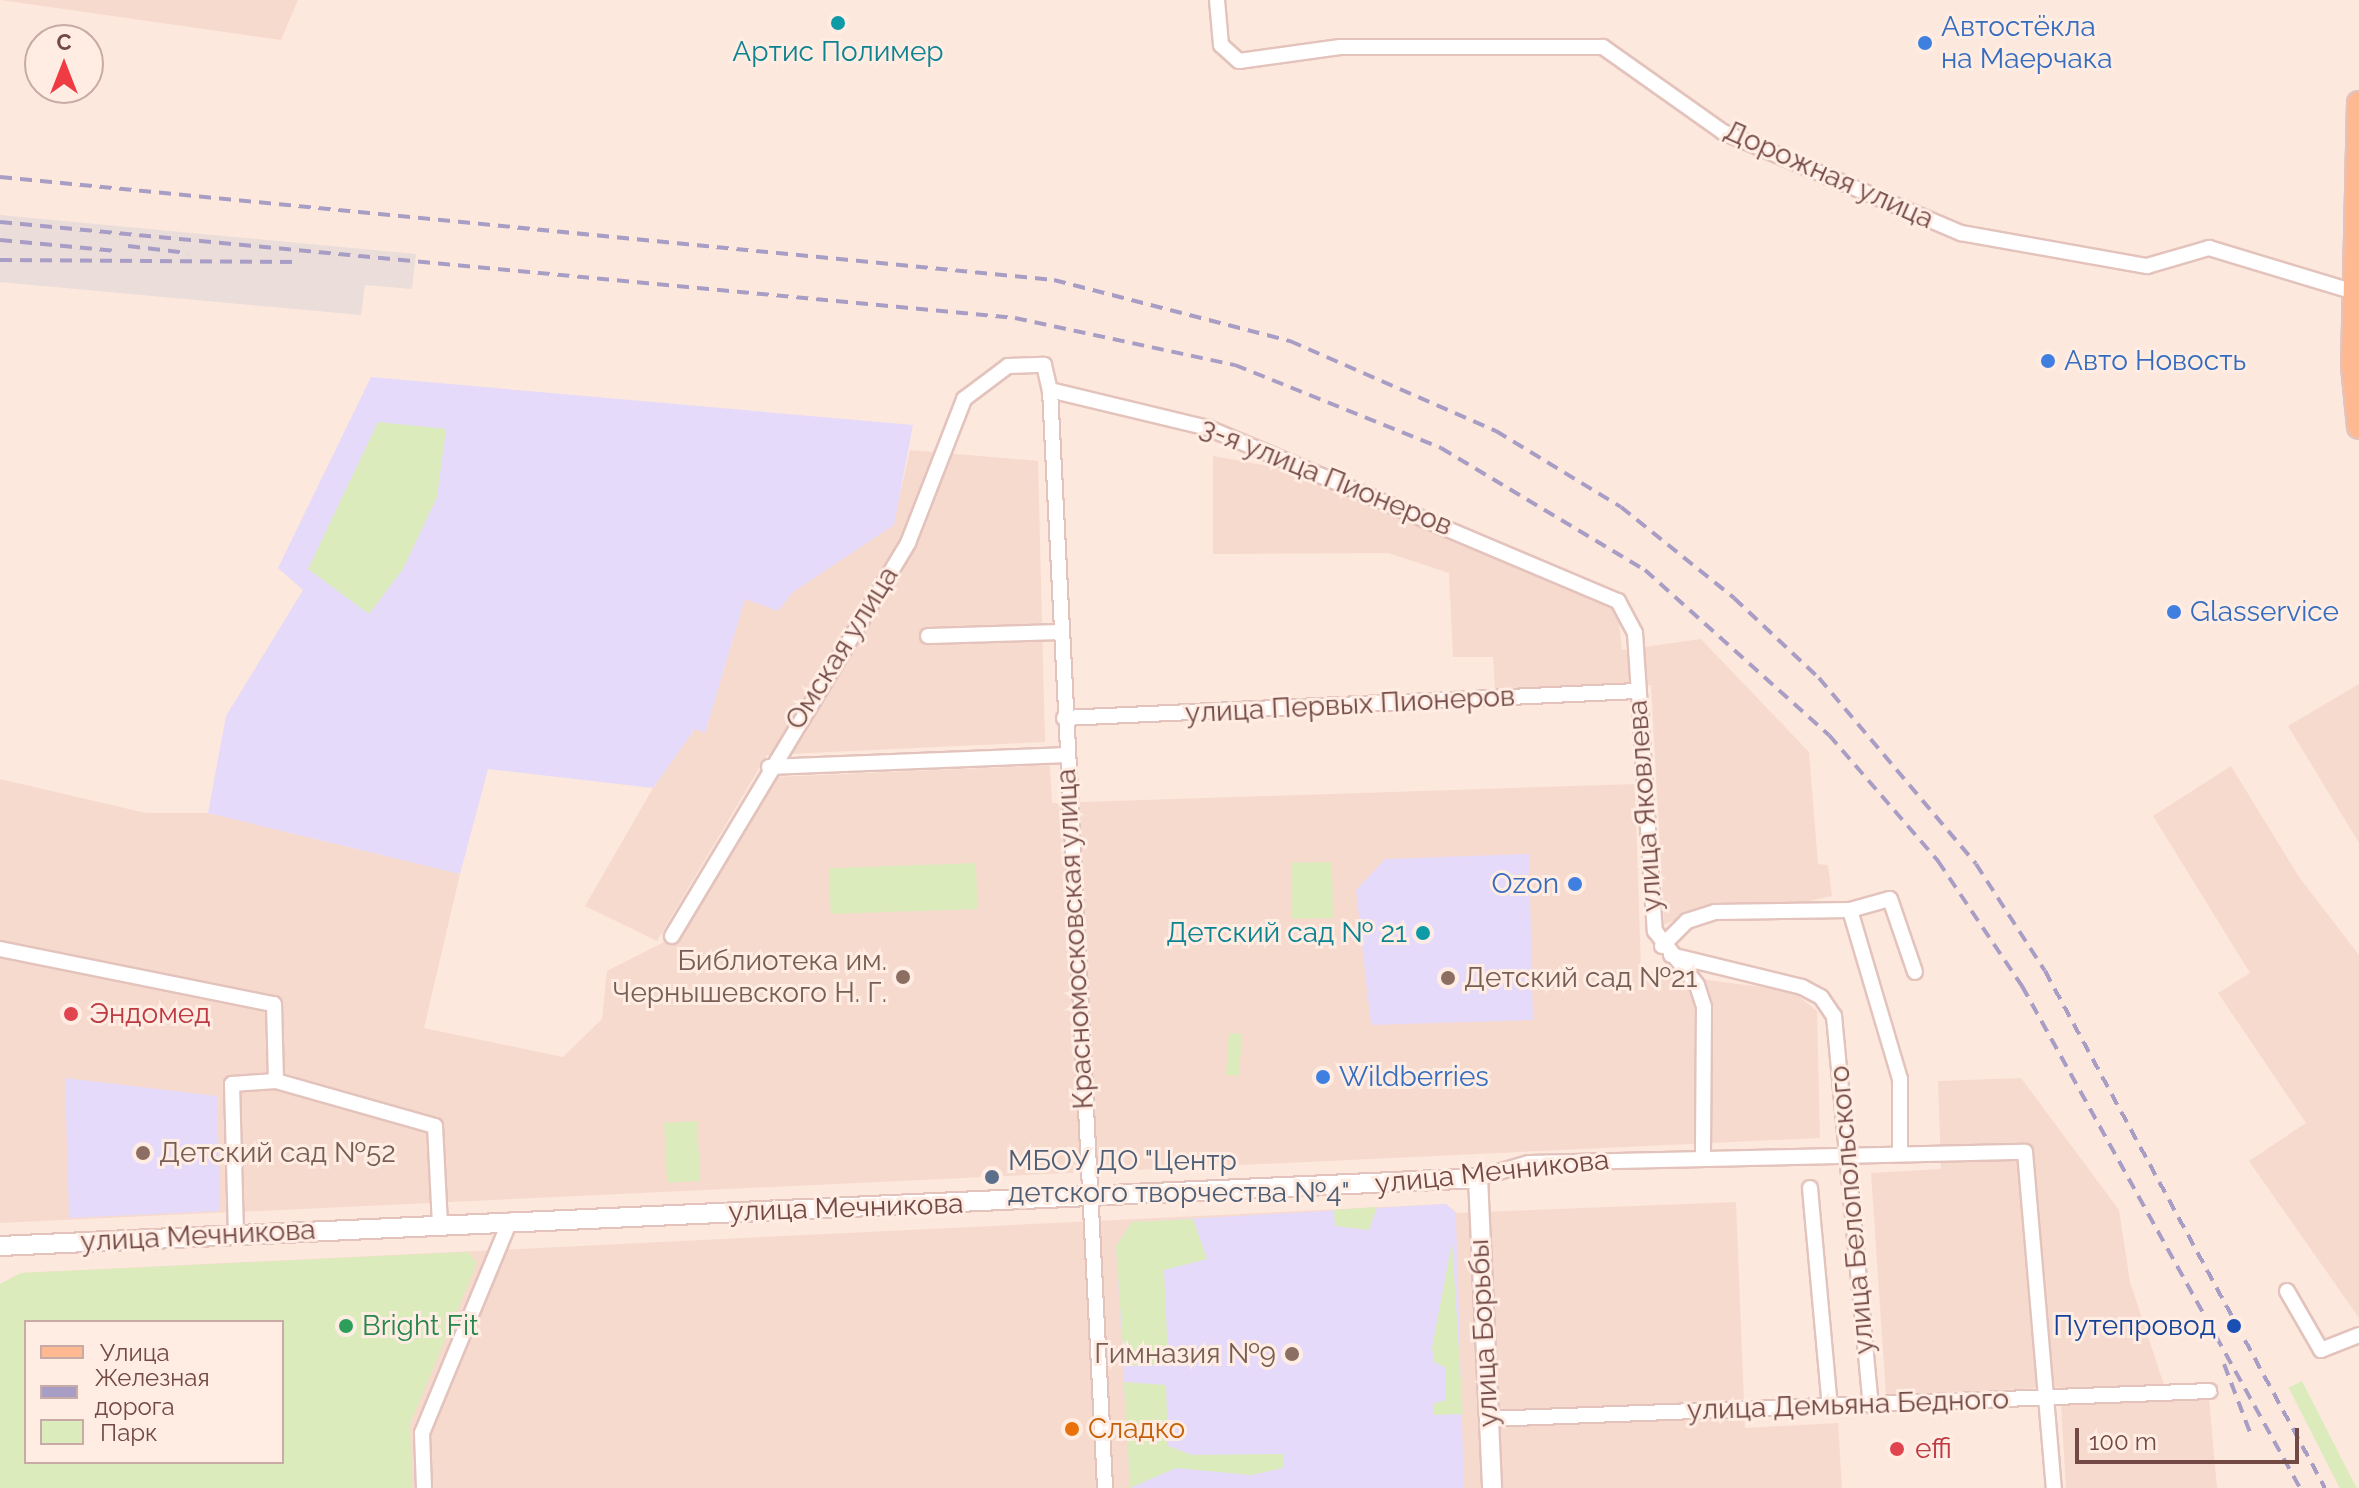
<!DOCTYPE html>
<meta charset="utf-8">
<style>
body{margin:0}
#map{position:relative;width:2359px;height:1488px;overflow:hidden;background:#fde8dd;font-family:Raleway,sans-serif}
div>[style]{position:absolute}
.residential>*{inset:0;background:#f7dace}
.industrial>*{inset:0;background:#eaddda}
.education>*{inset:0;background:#e5daf9}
.green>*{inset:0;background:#dcebbc;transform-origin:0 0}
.roads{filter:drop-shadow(2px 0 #e3c3bc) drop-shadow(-2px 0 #e3c3bc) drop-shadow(0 2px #e3c3bc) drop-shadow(0 -2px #e3c3bc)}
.minor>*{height:14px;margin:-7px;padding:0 7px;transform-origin:7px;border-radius:7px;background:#fff}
.tertiary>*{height:18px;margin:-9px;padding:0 9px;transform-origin:9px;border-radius:9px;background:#fff}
.primary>*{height:22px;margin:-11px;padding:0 11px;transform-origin:11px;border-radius:11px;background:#ffb992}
.rail>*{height:4px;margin-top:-2px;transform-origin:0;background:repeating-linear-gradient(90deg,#a89dc5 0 12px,transparent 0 20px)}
.dots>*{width:22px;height:22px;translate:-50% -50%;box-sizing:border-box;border:4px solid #ffede4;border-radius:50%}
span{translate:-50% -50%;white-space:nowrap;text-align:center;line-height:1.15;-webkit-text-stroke:6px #ffede4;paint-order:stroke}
.shop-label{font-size:28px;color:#366cbe}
.left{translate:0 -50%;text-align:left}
.right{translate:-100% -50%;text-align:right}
.culture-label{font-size:28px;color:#0d838f}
.street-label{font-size:28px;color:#734945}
.education-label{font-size:28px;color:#785e54}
.health-label{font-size:28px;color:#be3a42}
.service-label{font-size:28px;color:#4e5e75}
.leisure-label{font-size:28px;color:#27864d}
.transit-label{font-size:28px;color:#164399}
.food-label{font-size:28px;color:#c56008}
.legend{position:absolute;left:24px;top:1320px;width:260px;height:144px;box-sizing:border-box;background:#ffede4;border:2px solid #c7aba4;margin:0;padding:10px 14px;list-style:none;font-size:24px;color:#734945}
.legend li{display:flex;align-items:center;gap:16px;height:40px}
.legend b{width:40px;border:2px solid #c7aba4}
.north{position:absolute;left:24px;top:24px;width:80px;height:80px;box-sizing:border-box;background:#ffede4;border:2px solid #c7aba4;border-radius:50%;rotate:0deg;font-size:22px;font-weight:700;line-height:32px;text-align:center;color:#734945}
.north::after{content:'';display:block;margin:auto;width:28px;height:36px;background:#ef3b44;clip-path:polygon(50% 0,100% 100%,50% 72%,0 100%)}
.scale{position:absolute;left:2075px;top:1428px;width:224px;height:36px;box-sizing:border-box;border:4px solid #734945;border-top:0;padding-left:10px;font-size:24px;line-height:28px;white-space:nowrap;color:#734945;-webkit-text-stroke:6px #ffede4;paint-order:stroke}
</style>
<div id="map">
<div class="residential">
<i style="clip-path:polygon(0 0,298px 0,281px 40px)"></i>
<i style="clip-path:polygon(910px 450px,1038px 461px,1045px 742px,767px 755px,657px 941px,585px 906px,653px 788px,696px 728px,705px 733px,745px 599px,778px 611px,793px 592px,893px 525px)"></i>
<i style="clip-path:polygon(1213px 456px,1280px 468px,1601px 603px,1618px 612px,1622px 650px,1701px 639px,1809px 752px,1818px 864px,1828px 865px,1832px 896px,1792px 905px,1705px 905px,1664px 925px,1651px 685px,1495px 691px,1493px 657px,1453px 657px,1449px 573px,1388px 553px,1213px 554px)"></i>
<i style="clip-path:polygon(2359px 684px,2359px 843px,2288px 726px)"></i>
<i style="clip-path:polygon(1050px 765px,1052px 803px,1635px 784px,1641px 971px,1792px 991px,1817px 1011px,1820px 1138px,0 1223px,0 779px,146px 813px,208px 813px,460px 874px,424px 1028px,563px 1057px,602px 1019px,607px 971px,674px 937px,773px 777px)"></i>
<i style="clip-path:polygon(2231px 766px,2299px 877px,2359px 955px,2359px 1318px,2249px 1161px,2306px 1123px,2218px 993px,2250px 973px,2153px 816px)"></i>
<i style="clip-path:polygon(2021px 1078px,2119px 1210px,2130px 1282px,2169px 1400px,2209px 1398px,2217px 1488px,2066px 1488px,2060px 1387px,1886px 1395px,1871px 1173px,1941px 1169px,1938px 1081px)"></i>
<i style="clip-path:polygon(evenodd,1736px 1202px,1745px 1428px,1838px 1423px,1842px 1488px,0 1488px,0 1284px,21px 1273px,1446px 1204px,1457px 1213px,1736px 1202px,26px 1322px,282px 1322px,282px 1462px,26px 1462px,26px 1322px)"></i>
</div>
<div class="industrial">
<i style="clip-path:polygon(0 215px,416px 254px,412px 289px,365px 285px,361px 315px,0 282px)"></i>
</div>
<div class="education">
<i style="clip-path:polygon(371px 377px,913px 425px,894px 525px,793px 592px,778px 611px,745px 599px,705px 733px,695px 729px,653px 788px,488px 769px,460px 874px,208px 813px,226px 716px,303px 590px,278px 568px)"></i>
<i style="clip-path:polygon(1529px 854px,1533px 1020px,1371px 1025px,1356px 890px,1385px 859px)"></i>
<i style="clip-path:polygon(65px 1078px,217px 1096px,220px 1211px,69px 1218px)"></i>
<i style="clip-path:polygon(1446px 1204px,1456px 1213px,1464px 1488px,1130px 1488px,1116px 1246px,1132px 1222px)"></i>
</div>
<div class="green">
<i style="clip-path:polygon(378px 422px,446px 429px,437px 497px,403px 569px,369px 614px,308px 569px)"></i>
<i style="left:1332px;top:862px;width:56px;height:41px;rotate:89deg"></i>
<i style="left:976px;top:863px;width:46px;height:147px;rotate:88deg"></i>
<i style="left:1229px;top:1033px;width:13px;height:42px;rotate:4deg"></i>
<i style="left:697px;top:1121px;width:60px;height:33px;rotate:87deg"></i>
<i style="clip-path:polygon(1377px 1207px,1369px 1230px,1335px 1226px,1334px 1210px)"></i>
<i style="clip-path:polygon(1193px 1219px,1207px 1259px,1164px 1270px,1168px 1357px,1164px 1364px,1124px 1366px,1116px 1246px,1132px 1222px)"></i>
<i style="clip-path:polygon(1452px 1242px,1463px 1414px,1433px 1415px,1433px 1404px,1446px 1400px,1446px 1368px,1434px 1362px,1432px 1348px)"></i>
<i style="clip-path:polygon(evenodd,468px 1252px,477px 1263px,410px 1424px,412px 1488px,0 1488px,0 1284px,21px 1273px,468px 1252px,26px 1322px,282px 1322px,282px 1462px,26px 1462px,26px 1322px)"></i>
<i style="left:2302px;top:1381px;width:120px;height:15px;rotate:63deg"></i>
<i style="clip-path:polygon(1124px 1382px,1166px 1385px,1168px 1446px,1192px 1455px,1283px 1454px,1283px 1468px,1251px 1475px,1176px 1468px,1130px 1488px)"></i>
</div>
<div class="roads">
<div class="minor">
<i style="left:1217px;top:0;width:45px;rotate:84.9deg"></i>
<i style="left:1221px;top:45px;width:24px;rotate:42deg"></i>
<i style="left:1239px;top:61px;width:102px;rotate:-7.9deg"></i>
<i style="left:1340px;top:47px;width:263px"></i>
<i style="left:1603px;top:47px;width:147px;rotate:35.3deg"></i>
<i style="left:1723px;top:132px;width:259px;rotate:23deg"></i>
<i style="left:1961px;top:233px;width:189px;rotate:10.1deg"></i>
<i style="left:2147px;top:266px;width:65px;rotate:-16.2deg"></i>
<i style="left:2209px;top:248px;width:152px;rotate:16.8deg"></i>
<i style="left:1050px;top:390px;width:1099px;rotate:87.13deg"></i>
<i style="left:928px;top:636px;width:133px;rotate:-1.7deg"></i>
<i style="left:1064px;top:718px;width:573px;rotate:-2.7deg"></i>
<i style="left:769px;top:767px;width:298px;rotate:-2.3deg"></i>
<i style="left:672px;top:936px;width:458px;rotate:-59deg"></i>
<i style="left:908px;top:543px;width:155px;rotate:-68.7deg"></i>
<i style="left:964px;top:399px;width:55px;rotate:-36.9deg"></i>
<i style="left:1008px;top:366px;width:36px;rotate:-2deg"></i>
<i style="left:1044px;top:365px;width:26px;rotate:77deg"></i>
<i style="left:1050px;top:390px;width:163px;rotate:13.5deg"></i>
<i style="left:1208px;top:428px;width:445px;rotate:22.9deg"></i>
<i style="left:1618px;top:601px;width:36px;rotate:62deg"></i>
<i style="left:1635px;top:633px;width:299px;rotate:86.2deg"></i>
<i style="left:1655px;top:931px;width:68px;rotate:52.1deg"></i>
<i style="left:1697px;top:985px;width:23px;rotate:72deg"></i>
<i style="left:1704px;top:1007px;width:148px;rotate:90.4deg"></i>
<i style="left:1662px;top:946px;width:35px;rotate:-45deg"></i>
<i style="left:1687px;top:921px;width:29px;rotate:-18deg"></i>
<i style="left:1715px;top:912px;width:135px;rotate:-0.8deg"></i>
<i style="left:0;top:949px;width:279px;rotate:11.4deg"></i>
<i style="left:274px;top:1004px;width:77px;rotate:88.5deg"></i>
<i style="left:276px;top:1081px;width:165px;rotate:15.8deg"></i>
<i style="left:435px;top:1126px;width:98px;rotate:87.1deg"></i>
<i style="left:1671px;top:955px;width:135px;rotate:13.7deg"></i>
<i style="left:1802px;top:987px;width:21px;rotate:28deg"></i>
<i style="left:1821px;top:997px;width:23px;rotate:56deg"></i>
<i style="left:1834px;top:1016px;width:391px;rotate:84.6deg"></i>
<i style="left:1900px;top:1151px;width:72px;rotate:-90deg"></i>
<i style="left:1900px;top:1079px;width:176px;rotate:-106.5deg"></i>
<i style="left:1850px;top:910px;width:41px;rotate:-15.4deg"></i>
<i style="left:1890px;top:899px;width:77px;rotate:71.1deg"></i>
<i style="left:1478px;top:1178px;width:53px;rotate:-16.4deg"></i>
<i style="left:1529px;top:1163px;width:496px;rotate:-1.3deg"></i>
<i style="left:2025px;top:1152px;width:337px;rotate:85.1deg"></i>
<i style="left:1810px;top:1188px;width:219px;rotate:84.8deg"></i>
<i style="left:236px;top:1236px;width:152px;rotate:-91.5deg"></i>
<i style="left:232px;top:1084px;width:44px;rotate:-3.9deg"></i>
<i style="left:2287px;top:1291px;width:68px;rotate:60deg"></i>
<i style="left:2321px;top:1350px;width:41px;rotate:-21.5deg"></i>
<i style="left:1488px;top:1419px;width:722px;rotate:-2.22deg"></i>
<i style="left:424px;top:1488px;width:55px;rotate:-92.1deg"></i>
<i style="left:422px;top:1433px;width:230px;rotate:-67.5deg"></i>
</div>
<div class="tertiary">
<i style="left:0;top:1246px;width:1480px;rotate:-2.63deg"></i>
<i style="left:1478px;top:1178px;width:310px;rotate:87.4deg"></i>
</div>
<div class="primary">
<i style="left:2359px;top:103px;width:263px;rotate:91.3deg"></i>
<i style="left:2353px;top:366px;width:61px;rotate:84.4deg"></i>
</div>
</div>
<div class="rail">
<i style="left:0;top:177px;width:1059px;rotate:5.58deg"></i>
<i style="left:1054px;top:280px;width:244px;rotate:14.5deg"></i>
<i style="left:1290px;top:341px;width:225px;rotate:23.6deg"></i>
<i style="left:1496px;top:431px;width:146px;rotate:31.3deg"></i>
<i style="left:1621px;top:507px;width:145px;rotate:38.8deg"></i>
<i style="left:1734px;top:598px;width:117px;rotate:43.3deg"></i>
<i style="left:1819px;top:678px;width:243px;rotate:49.8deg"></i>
<i style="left:1976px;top:864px;width:127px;rotate:57.2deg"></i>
<i style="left:2045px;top:971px;width:588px;rotate:61.56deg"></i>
<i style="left:0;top:222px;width:1020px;rotate:5.4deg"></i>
<i style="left:1015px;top:318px;width:225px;rotate:12.1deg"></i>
<i style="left:1235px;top:365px;width:222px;rotate:21.9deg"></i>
<i style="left:1441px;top:448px;width:238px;rotate:30.9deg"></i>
<i style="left:1645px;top:570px;width:247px;rotate:41.9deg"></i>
<i style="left:1829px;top:735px;width:167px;rotate:49.1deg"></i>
<i style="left:1938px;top:861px;width:151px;rotate:56.1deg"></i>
<i style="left:2022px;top:986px;width:574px;rotate:61.02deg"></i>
<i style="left:0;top:240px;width:117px;rotate:5.4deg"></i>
<i style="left:128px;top:246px;width:60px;rotate:6.7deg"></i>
<i style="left:0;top:260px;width:300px;rotate:0.4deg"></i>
<i style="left:2224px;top:1364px;width:76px;rotate:69.2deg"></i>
</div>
<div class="dots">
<i style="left:838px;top:23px;background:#0f9aa8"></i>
<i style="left:1925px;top:43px;background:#3f7fe0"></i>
<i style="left:2048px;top:361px;background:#3f7fe0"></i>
<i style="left:2174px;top:612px;background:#3f7fe0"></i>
<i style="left:1575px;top:884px;background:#3f7fe0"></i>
<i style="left:1423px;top:933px;background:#0f9aa8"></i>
<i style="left:903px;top:977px;background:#8d6e63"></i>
<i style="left:1448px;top:978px;background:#8d6e63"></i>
<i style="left:71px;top:1014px;background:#e0444e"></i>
<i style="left:1323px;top:1077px;background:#3f7fe0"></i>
<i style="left:143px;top:1153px;background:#8d6e63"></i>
<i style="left:992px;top:1177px;background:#5c6f8a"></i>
<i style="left:346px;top:1326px;background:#2e9e5b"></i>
<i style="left:2234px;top:1326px;background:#1a4fb4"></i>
<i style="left:1292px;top:1354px;background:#8d6e63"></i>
<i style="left:1072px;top:1429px;background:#e8710a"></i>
<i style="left:1897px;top:1449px;background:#e0444e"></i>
</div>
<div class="shop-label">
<span class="left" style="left:1941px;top:43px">Автостёкла<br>на Маерчака</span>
<span class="left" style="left:2064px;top:361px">Авто Новость</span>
<span class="left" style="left:2190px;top:612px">Glasservice</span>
<span class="right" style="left:1559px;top:884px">Ozon</span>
<span class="left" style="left:1339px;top:1077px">Wildberries</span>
</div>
<div class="culture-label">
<span style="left:838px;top:52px">Артис Полимер</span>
<span class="right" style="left:1407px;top:933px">Детский сад № 21</span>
</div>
<div class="street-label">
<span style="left:1829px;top:175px;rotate:24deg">Дорожная улица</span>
<span style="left:1326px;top:477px;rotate:22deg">3-я улица Пионеров</span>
<span style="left:842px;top:648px;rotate:-58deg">Омская улица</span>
<span style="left:1350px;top:705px;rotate:-3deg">улица Первых Пионеров</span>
<span style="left:1645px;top:806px;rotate:-94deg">улица Яковлева</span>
<span style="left:1075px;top:939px;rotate:-93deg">Красномосковская улица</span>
<span style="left:1492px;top:1172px;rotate:-6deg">улица Мечникова</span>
<span style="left:846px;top:1208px;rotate:-2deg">улица Мечникова</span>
<span style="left:1852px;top:1210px;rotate:-95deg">улица Белопольского</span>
<span style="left:198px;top:1236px;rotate:-3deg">улица Мечникова</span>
<span style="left:1484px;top:1333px;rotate:-93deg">улица Борьбы</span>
<span style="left:1848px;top:1405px;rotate:-2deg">улица Демьяна Бедного</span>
</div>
<div class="education-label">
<span class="right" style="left:887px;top:977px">Библиотека им.<br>Чернышевского Н. Г.</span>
<span class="left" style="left:1464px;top:978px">Детский сад №21</span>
<span class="left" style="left:159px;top:1153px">Детский сад №52</span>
<span class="right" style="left:1276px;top:1354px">Гимназия №9</span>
</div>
<div class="health-label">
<span class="left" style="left:89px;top:1014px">Эндомед</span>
<span class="left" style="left:1915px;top:1449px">effi</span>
</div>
<div class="service-label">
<span class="left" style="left:1008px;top:1177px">МБОУ ДО "Центр<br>детского творчества №4"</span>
</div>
<div class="leisure-label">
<span class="left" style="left:362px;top:1326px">Bright Fit</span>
</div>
<div class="transit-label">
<span class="right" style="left:2216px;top:1326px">Путепровод</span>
</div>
<div class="food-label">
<span class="left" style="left:1088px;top:1429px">Сладко</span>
</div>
<ul class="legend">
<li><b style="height:10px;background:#ffb992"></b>Улица</li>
<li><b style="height:10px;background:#a89dc5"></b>Железная дорога</li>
<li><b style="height:22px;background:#dcebbc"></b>Парк</li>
</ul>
<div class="north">С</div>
<div class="scale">100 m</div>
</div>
